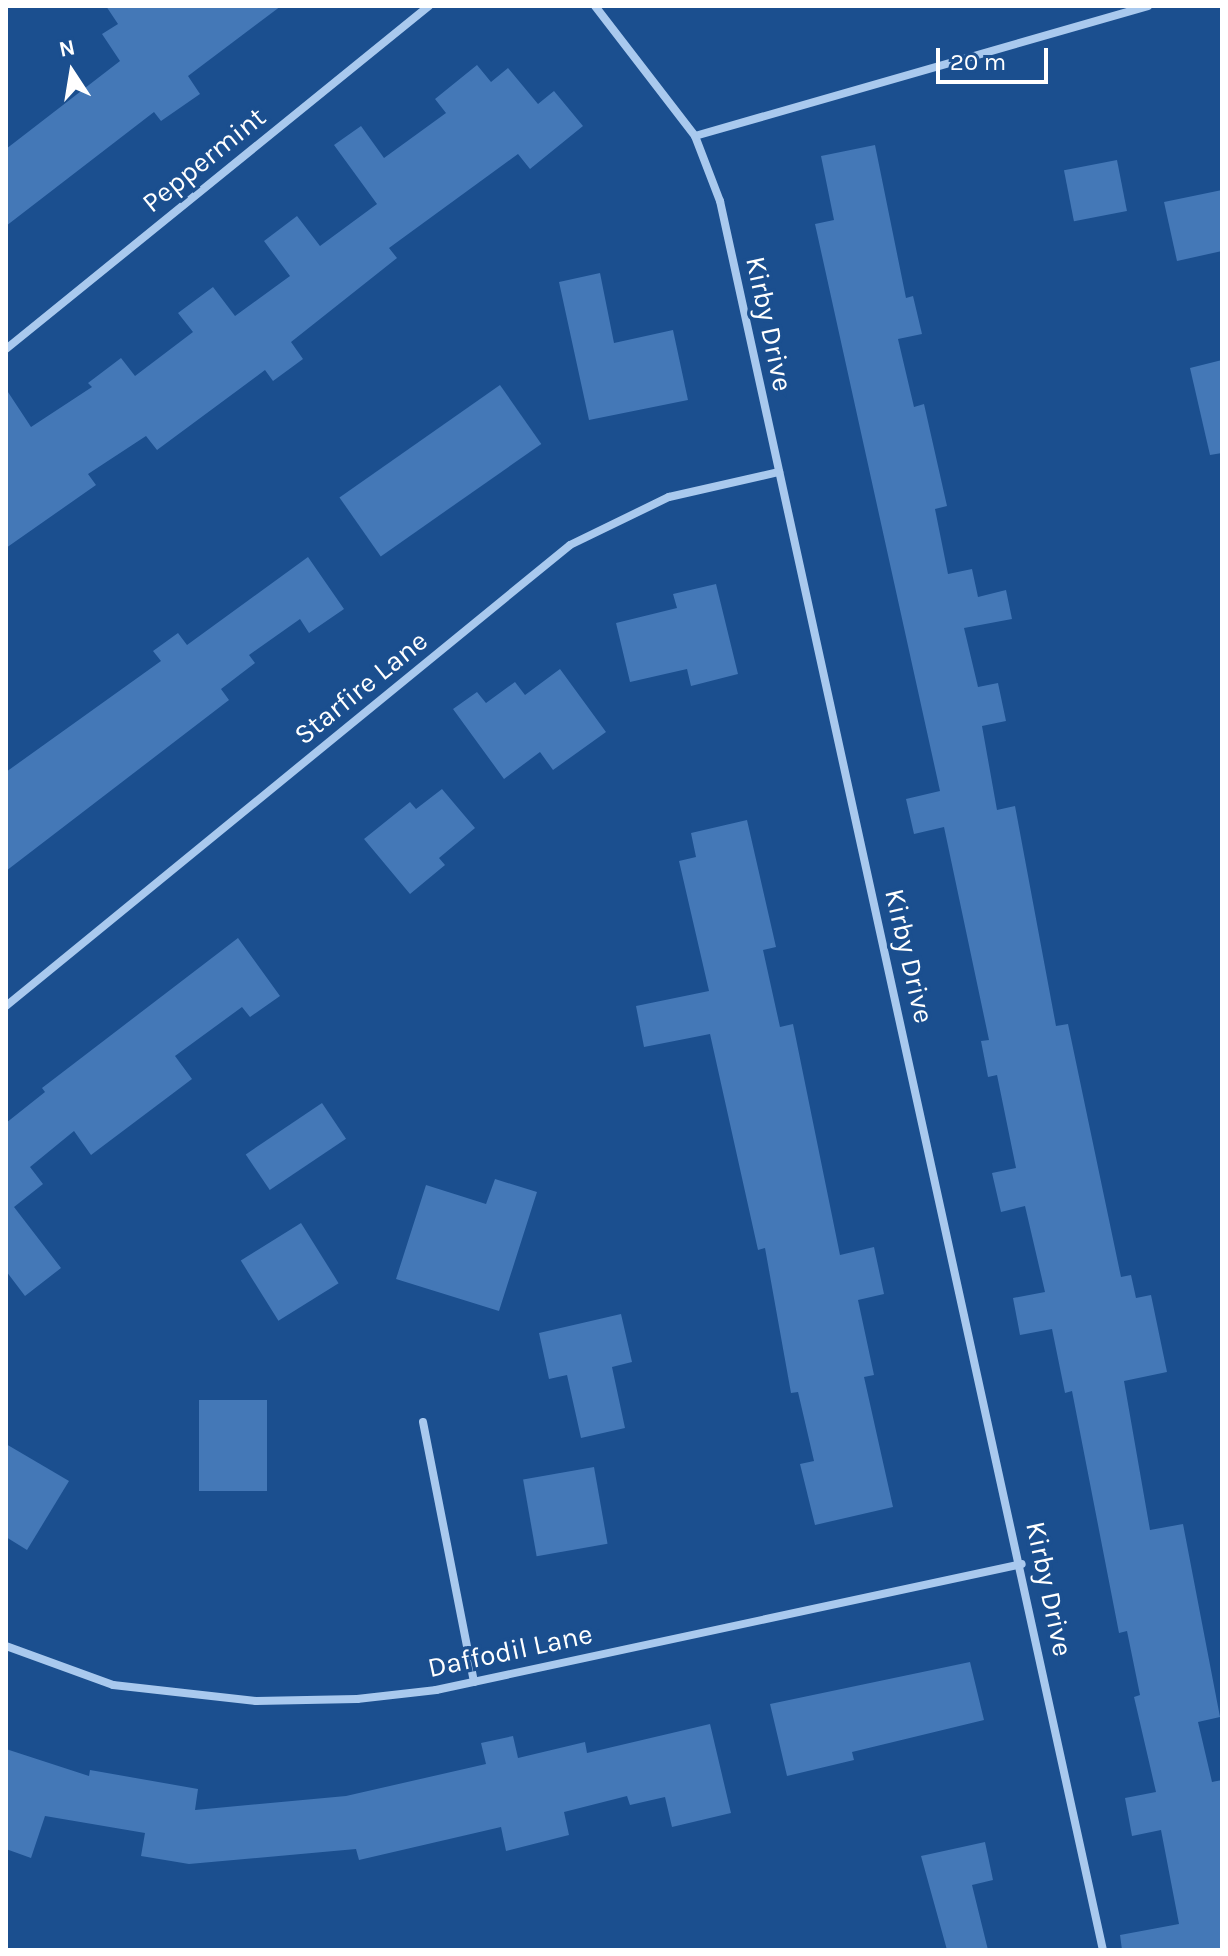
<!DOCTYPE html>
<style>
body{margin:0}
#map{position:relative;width:1228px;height:1956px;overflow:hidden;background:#1b4f8f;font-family:Karla,sans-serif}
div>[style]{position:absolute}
.building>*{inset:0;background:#4478b7;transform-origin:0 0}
.street>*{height:8px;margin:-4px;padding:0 4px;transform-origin:4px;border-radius:4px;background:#a9c9ee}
span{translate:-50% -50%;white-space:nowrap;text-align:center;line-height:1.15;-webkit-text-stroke:7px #1b4f8f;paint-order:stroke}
.street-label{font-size:28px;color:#fff}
.frame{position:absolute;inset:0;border:8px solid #fff;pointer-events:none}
.north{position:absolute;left:32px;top:32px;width:80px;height:80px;-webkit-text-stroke:6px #1b4f8f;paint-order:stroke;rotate:348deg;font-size:22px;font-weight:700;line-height:32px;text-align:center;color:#fff}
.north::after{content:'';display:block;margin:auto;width:28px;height:36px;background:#fff;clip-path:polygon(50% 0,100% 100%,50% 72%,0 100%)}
.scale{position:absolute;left:936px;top:48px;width:112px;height:36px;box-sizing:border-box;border:4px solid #fff;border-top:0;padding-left:10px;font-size:24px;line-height:28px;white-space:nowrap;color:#fff;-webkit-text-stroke:6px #1b4f8f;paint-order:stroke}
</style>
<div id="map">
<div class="building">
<i style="clip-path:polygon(106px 6px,281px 6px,188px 76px,200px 94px,161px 121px,154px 112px,6px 226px,6px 149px,120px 61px,102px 34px,118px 24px)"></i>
<i style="clip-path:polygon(477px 65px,491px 82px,508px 68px,538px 104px,554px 91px,583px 126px,530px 169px,518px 154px,389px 248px,397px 258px,291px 342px,303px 359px,273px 381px,265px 370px,157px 450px,146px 436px,88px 474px,96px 485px,6px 548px,6px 389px,31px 427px,92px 387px,88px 383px,121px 358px,135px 376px,193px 332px,178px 313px,213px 287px,235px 316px,290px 276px,264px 241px,297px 216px,320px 246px,377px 204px,334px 145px,361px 126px,384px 158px,446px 113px,435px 99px)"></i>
<i style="clip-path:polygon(875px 145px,906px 298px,913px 296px,922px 334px,898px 339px,914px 407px,924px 404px,947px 506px,935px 509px,948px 574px,972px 569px,978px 597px,1006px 590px,1012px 619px,964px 628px,978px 687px,998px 683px,1006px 721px,982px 726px,997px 810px,1015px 806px,1056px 1026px,1068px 1024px,1121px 1277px,1131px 1275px,1136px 1298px,1151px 1295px,1167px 1372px,1124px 1381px,1150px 1530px,1183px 1524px,1220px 1717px,1198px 1722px,1212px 1782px,1222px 1780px,1222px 1950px,1122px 1950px,1120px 1935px,1179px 1924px,1161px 1830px,1132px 1836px,1125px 1798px,1156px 1792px,1134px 1697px,1140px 1695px,1127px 1631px,1119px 1633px,1072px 1391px,1065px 1393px,1052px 1329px,1020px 1335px,1013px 1298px,1045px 1292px,1025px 1206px,1001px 1212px,992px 1173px,1016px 1168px,997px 1075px,988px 1077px,981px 1041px,989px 1040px,944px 827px,914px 834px,906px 799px,940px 791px,815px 224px,834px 220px,821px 156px)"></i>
<i style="left:1117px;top:160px;width:52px;height:54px;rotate:79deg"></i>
<i style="clip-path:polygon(1222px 190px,1222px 251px,1177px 261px,1164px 202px)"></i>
<i style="clip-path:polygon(600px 273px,614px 343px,673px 330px,688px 400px,589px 420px,559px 282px)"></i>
<i style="clip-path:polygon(1222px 360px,1222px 453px,1210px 455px,1190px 368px)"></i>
<i style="left:500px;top:385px;width:72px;height:196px;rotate:55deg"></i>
<i style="clip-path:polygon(308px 557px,344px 609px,309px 633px,300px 619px,249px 655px,255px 663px,221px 689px,229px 700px,6px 871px,6px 772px,161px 661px,153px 651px,178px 633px,187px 645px)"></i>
<i style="clip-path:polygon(716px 584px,738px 674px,691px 686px,687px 669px,630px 682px,616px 623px,677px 608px,673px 594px)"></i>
<i style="clip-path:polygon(560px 669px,606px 732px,553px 770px,540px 752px,504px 779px,453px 709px,477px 692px,486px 703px,515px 682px,525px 695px)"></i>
<i style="clip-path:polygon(442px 789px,475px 828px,439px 858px,445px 865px,410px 894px,364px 839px,410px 802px,416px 809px)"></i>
<i style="clip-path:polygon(747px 820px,776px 947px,763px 950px,780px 1027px,793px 1024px,840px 1255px,874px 1247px,884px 1294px,858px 1300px,874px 1375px,864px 1377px,893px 1507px,815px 1525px,800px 1464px,814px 1461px,798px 1392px,791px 1393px,765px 1248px,758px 1250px,710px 1034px,644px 1047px,636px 1006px,709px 991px,679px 861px,696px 857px,691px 833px)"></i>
<i style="clip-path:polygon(238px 938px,280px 996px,250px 1017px,242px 1007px,175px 1056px,192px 1079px,91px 1155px,74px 1131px,30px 1167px,43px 1184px,14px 1207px,61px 1268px,25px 1296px,6px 1271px,6px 1123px,45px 1092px,42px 1088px)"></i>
<i style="left:322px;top:1103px;width:43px;height:92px;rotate:56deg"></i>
<i style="clip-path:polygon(495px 1179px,537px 1192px,499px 1311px,396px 1279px,426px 1185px,486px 1204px)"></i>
<i style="left:301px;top:1223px;width:71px;height:71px;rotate:58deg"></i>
<i style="clip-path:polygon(621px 1314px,632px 1362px,612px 1367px,625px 1428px,581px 1438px,567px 1375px,549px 1379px,539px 1333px)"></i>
<i style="left:267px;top:1400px;width:91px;height:68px;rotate:90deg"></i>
<i style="clip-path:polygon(6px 1444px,69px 1481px,27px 1550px,6px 1537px)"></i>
<i style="left:594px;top:1467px;width:78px;height:72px;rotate:80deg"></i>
<i style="clip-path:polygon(970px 1662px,984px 1720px,852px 1752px,854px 1760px,787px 1776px,770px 1704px)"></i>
<i style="clip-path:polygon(710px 1724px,731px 1813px,672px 1827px,665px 1797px,630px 1805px,627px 1796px,564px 1812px,569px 1835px,506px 1851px,501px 1827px,359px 1860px,356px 1849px,189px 1864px,141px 1856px,145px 1833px,45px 1816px,31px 1858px,6px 1849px,6px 1749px,89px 1776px,90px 1770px,198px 1789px,195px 1810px,346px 1796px,486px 1764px,481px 1743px,513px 1736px,518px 1758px,585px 1742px,587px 1753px)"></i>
<i style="clip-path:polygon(985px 1842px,993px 1880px,972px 1885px,988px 1950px,947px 1950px,921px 1856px)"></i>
</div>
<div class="street">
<i style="left:595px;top:6px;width:164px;rotate:52.4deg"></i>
<i style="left:695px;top:136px;width:70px;rotate:69deg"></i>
<i style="left:720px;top:201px;width:1790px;rotate:77.65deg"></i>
<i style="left:695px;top:136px;width:471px;rotate:-16deg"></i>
<i style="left:6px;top:349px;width:545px;rotate:-39.04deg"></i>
<i style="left:6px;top:1006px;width:728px;rotate:-39.26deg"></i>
<i style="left:570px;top:545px;width:110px;rotate:-25.9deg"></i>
<i style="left:669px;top:497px;width:113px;rotate:-12.8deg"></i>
<i style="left:423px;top:1422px;width:265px;rotate:78.9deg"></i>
<i style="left:6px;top:1646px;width:114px;rotate:20deg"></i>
<i style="left:113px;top:1685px;width:144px;rotate:6.4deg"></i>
<i style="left:256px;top:1701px;width:101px;rotate:-1.1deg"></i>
<i style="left:357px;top:1699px;width:80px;rotate:-6.5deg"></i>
<i style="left:436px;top:1690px;width:599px;rotate:-12.13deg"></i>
</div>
<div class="street-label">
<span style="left:204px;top:160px;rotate:-39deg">Peppermint</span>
<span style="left:769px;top:324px;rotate:78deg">Kirby Drive</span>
<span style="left:361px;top:688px;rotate:-39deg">Starfire Lane</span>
<span style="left:909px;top:956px;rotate:77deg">Kirby Drive</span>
<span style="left:1049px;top:1589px;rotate:78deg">Kirby Drive</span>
<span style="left:510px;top:1651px;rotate:-12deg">Daffodil Lane</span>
</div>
<div class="frame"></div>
<div class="north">N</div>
<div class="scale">20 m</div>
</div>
